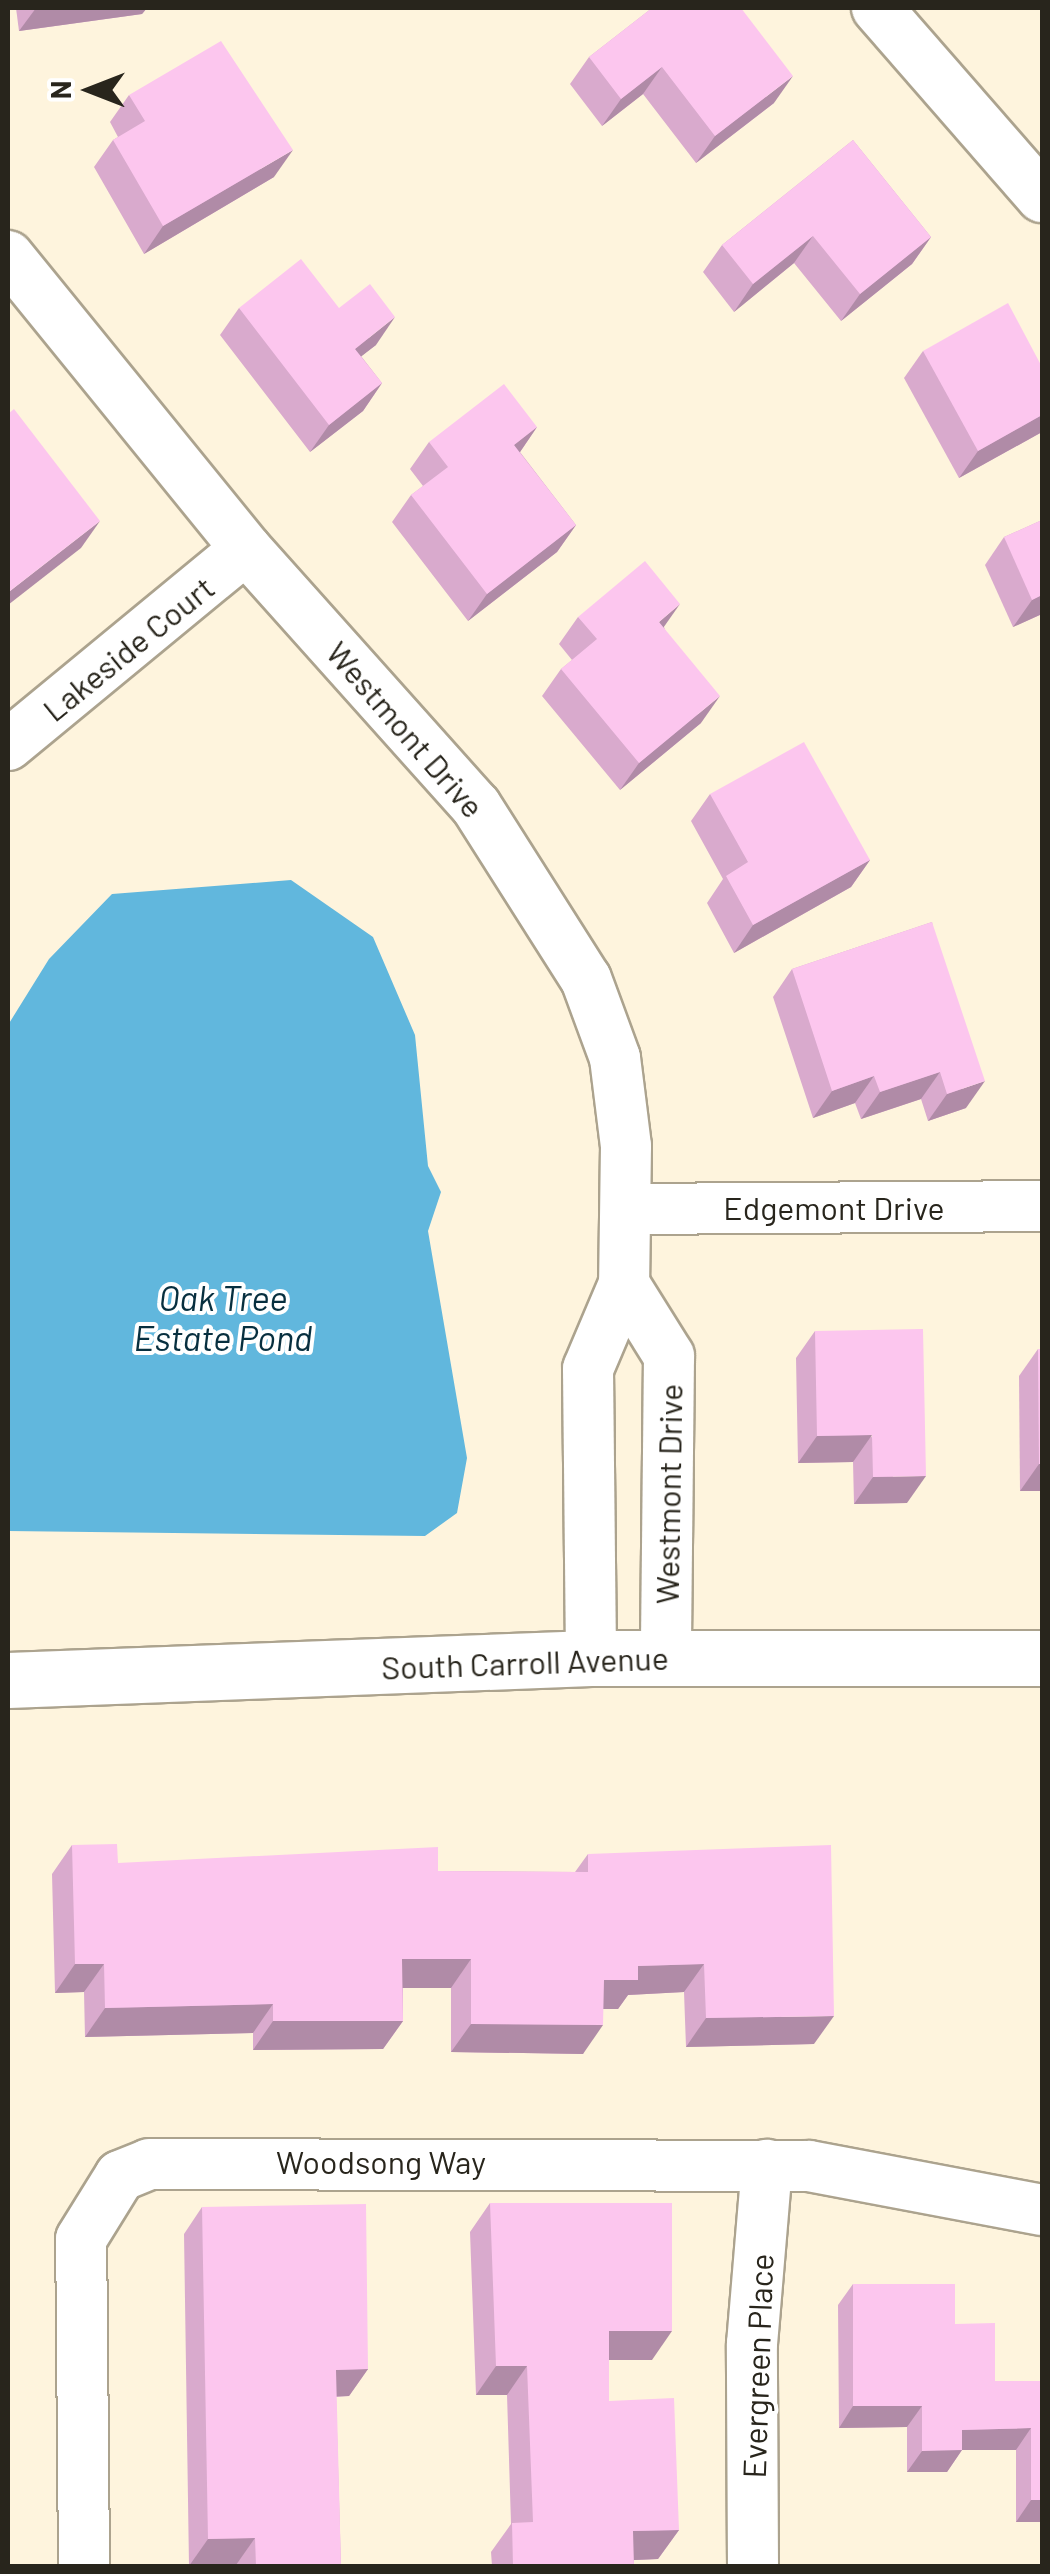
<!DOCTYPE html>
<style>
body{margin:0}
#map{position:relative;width:1050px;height:2574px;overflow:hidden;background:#fef4dd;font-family:Barlow,sans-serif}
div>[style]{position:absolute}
.water>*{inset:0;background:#61b7dd}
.roads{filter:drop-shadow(2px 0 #aca38e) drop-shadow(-2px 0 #aca38e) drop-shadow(0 2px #aca38e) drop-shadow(0 -2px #aca38e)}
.street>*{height:50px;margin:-25px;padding:0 25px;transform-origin:25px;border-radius:25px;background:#fff}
.secondary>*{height:55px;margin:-27.5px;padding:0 27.5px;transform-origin:27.5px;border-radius:27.5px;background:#fff}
.wall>*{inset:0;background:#d9aacd}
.shaded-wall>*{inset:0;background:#b08ba7}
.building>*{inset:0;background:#fcc6ee}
span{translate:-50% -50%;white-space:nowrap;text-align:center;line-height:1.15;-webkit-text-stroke:8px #fff;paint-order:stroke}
.street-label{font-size:32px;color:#28251c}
.water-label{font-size:35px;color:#072f3f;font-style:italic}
.frame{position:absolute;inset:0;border:10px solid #28251c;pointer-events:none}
.north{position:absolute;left:40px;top:40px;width:100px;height:100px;-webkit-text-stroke:8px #fff;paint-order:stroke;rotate:270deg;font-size:28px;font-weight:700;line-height:40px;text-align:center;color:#28251c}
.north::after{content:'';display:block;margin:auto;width:35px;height:45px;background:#28251c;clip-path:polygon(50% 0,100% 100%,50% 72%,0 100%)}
</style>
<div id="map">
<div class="water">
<i style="clip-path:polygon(291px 880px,373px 937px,415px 1035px,428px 1166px,441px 1192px,428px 1231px,467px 1458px,457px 1513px,425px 1536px,8px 1531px,8px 1025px,49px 959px,112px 894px)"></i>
</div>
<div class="roads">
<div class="street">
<i style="left:877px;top:8px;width:251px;rotate:48.9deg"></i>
<i style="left:8px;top:256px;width:377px;rotate:50.9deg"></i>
<i style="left:246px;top:549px;width:345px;rotate:48.2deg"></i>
<i style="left:476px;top:806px;width:205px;rotate:57.6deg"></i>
<i style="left:586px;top:979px;width:84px;rotate:69.8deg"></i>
<i style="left:615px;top:1058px;width:89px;rotate:82.9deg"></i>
<i style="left:626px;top:1146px;width:138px;rotate:90.8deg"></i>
<i style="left:624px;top:1284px;width:92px;rotate:113deg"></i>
<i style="left:588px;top:1369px;width:289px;rotate:89.4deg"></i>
<i style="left:8px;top:745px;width:308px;rotate:-39.5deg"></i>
<i style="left:626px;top:1209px;width:416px;rotate:-0.4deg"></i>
<i style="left:624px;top:1284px;width:85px;rotate:58deg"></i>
<i style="left:669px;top:1356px;width:302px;rotate:90.6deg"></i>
<i style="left:84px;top:2566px;width:327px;rotate:-90.5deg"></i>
<i style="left:81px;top:2239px;width:74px;rotate:-58.2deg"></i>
<i style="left:120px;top:2176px;width:31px;rotate:-22deg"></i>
<i style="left:149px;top:2164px;width:660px;rotate:0.17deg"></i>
<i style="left:809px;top:2166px;width:237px;rotate:10.7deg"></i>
<i style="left:753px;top:2566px;width:222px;rotate:-90.3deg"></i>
<i style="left:752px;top:2344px;width:180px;rotate:-85.2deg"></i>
</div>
<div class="secondary">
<i style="left:8px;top:1680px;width:583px;rotate:-2.16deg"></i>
<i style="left:591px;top:1658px;width:451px"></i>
</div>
</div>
<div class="wall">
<i style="clip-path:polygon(16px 8px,147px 8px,142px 14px,19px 31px)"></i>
<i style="clip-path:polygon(652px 8px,774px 103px,696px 163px,643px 94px,602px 126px,570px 84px,589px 57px)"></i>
<i style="clip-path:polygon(129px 95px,274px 177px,144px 254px,94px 167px,113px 140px,118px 137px,110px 122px)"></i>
<i style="clip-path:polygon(853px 140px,931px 237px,912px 264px,841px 321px,794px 263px,734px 312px,703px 272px,722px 245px)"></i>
<i style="clip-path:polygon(239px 308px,339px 308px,376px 345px,361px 356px,382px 383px,363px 411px,310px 452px,220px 335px)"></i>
<i style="clip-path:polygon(923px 351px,1042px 367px,1042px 432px,959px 478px,904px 378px)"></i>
<i style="clip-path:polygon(537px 427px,520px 452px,576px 525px,557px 552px,468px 621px,392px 522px,411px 495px,423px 486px,410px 469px,429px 442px)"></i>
<i style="clip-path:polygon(1042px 520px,1042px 614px,1013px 627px,985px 565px,1004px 537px)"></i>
<i style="clip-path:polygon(578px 617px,664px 627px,701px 723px,620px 790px,542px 696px,561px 669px,572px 660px,559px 644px)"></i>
<i style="clip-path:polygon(710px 794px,870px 860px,851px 887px,734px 953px,707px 903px,723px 879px,691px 821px)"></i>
<i style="clip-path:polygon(932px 922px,966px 1108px,928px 1121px,921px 1099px,861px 1119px,855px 1103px,813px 1118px,773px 997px,792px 969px)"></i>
<i style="clip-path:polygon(815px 1331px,907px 1503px,854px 1504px,853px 1462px,798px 1463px,796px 1358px)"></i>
<i style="clip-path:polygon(1038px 1349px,1042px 1349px,1042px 1491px,1020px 1491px,1019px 1376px)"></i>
<i style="clip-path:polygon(72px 1845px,118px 1863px,438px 1871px,575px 1872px,588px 1854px,814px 2044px,686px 2047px,684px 1992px,628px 1995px,618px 2009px,603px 2009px,583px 2054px,451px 2052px,451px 1988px,403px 1988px,403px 2021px,383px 2049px,253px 2050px,253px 2033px,85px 2037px,84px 1992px,55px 1993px,52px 1874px)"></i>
<i style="clip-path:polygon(490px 2203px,652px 2360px,609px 2360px,609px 2401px,679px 2530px,658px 2559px,634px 2560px,634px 2566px,492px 2566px,491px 2552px,511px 2524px,507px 2395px,476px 2395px,470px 2232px)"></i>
<i style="clip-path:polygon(202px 2207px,368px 2369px,349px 2396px,336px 2397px,341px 2566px,236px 2566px,236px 2565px,189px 2566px,184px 2234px)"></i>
<i style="clip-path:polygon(853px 2284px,955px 2324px,995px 2381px,1042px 2381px,1042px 2522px,1016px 2522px,1016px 2450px,962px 2450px,947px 2472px,907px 2472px,907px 2427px,839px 2428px,838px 2305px)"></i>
</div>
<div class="shaded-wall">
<i style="clip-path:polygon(36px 8px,147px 8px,142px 14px,19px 31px)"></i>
<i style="clip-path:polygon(662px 67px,643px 94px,602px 126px,621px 99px)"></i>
<i style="clip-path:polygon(793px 76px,774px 103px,696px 163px,715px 136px)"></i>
<i style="clip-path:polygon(293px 150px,274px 177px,144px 254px,163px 226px)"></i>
<i style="clip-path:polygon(813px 236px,794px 263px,734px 312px,753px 284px)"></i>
<i style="clip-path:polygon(931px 237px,912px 264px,841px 321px,860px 294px)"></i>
<i style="clip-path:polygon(395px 317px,376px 345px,336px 376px,355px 349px)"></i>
<i style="clip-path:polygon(382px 383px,363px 411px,310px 452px,329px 425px)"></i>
<i style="clip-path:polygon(1042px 415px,1042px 432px,959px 478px,978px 451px)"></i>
<i style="clip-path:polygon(537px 427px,518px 455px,514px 445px)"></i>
<i style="clip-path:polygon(100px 521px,81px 548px,8px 605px,8px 595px,10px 591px)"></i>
<i style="clip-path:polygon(576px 525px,557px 552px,468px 621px,487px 594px)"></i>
<i style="clip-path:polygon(1042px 595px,1042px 614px,1013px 627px,1032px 600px)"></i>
<i style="clip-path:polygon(680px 604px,661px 631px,659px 622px)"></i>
<i style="clip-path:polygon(720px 696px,701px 723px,620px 790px,639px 763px)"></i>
<i style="clip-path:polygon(870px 860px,851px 887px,734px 953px,753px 925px)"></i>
<i style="clip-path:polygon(940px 1072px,921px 1099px,861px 1119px,880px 1092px)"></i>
<i style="clip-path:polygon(874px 1076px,855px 1103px,813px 1118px,832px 1091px)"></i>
<i style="clip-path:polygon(985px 1081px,966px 1108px,928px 1121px,947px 1094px)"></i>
<i style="clip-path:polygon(872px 1435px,853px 1462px,798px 1463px,817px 1436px)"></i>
<i style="clip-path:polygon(1039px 1464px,1042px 1464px,1042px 1491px,1020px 1491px)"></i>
<i style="clip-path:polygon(926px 1476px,907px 1503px,854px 1504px,873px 1477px)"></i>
<i style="clip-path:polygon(402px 1959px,471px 1959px,451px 1988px,382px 1988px)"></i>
<i style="clip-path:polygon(75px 1964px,104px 1964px,84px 1992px,55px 1993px)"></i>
<i style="clip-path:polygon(704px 1964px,684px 1992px,628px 1995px,618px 2009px,584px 2009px,604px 1980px,638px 1966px)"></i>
<i style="clip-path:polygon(273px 2004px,253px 2033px,85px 2037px,105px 2008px)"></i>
<i style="clip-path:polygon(834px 2016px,814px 2044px,686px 2047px,706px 2018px)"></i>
<i style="clip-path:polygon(273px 2021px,403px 2021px,383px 2049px,253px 2050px)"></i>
<i style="clip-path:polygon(471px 2024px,603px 2025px,583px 2054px,451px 2052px)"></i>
<i style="clip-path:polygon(609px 2331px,672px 2331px,652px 2360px,589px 2360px)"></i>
<i style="clip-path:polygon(496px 2366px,527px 2366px,507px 2395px,476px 2395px)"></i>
<i style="clip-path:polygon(368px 2369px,349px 2396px,317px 2397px,336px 2370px)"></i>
<i style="clip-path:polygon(853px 2406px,922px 2406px,907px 2427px,839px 2428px)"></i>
<i style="clip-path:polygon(1031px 2428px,1016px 2450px,962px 2450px,947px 2472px,907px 2472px,922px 2451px,962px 2430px)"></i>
<i style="clip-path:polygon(1031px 2500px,1042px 2500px,1042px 2522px,1016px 2522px)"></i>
<i style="clip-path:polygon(679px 2530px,658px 2559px,612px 2561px,633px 2531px)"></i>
<i style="clip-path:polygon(255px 2538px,236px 2565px,189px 2566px,208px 2539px)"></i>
</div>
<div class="building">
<i style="clip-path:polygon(652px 8px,741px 8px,793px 76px,715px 136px,662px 67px,621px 99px,589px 57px)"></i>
<i style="clip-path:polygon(221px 41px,293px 150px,163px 226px,113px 140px,145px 121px,129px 95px)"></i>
<i style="clip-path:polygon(853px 140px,931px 237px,860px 294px,813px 236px,753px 284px,722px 245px)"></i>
<i style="clip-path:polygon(301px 259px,339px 308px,370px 284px,395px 317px,355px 349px,382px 383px,329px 425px,239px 308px)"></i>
<i style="clip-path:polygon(1008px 303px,1042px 367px,1042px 415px,978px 451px,923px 351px)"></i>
<i style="clip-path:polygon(504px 384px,537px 427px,514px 445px,576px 525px,487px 594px,411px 495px,448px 467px,429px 442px)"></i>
<i style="clip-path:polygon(14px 409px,100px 521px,10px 591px,8px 587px,8px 414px)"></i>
<i style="clip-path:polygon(1042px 520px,1042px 595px,1032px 600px,1004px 537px)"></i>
<i style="clip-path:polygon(645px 561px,680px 604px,659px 622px,720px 696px,639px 763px,561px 669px,597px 639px,578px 617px)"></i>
<i style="clip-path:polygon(804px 742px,870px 860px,753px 925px,726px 876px,748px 862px,710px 794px)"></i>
<i style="clip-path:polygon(932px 922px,985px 1081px,947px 1094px,940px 1072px,880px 1092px,874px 1076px,832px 1091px,792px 969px)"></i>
<i style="clip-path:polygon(923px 1329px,926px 1476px,873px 1477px,872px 1435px,817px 1436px,815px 1331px)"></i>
<i style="clip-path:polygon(1038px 1349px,1042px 1349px,1042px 1464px,1039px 1464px)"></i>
<i style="clip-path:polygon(117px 1844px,118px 1863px,438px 1847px,438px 1871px,588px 1872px,588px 1854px,831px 1845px,834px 2016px,706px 2018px,704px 1964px,638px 1966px,638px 1980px,604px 1980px,603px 2025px,471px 2024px,471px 1959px,402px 1959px,403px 2021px,273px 2021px,273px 2004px,105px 2008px,104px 1964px,75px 1964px,72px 1845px)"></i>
<i style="clip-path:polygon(490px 2203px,672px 2203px,672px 2331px,609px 2331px,609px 2401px,674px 2398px,679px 2530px,633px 2531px,634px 2566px,513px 2566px,512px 2523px,533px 2522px,527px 2366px,496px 2366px)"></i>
<i style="clip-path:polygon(366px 2204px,368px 2369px,336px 2370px,341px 2566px,256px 2566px,255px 2538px,208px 2539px,202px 2207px)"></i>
<i style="clip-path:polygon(853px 2284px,955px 2284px,955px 2324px,995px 2323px,995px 2381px,1042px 2381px,1042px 2500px,1031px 2500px,1031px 2428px,962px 2430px,962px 2450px,922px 2451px,922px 2406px,853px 2406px)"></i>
</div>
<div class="street-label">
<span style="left:128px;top:648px;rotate:-39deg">Lakeside Court</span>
<span style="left:406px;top:729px;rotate:49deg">Westmont Drive</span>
<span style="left:834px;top:1207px">Edgemont Drive</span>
<span style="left:668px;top:1494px;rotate:-89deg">Westmont Drive</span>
<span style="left:525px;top:1662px;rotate:-2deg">South Carroll Avenue</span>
<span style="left:381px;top:2161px">Woodsong Way</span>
<span style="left:757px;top:2366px;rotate:-88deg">Evergreen Place</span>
</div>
<div class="water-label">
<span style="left:223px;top:1317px">Oak Tree<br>Estate Pond</span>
</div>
<div class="frame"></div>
<div class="north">N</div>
</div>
